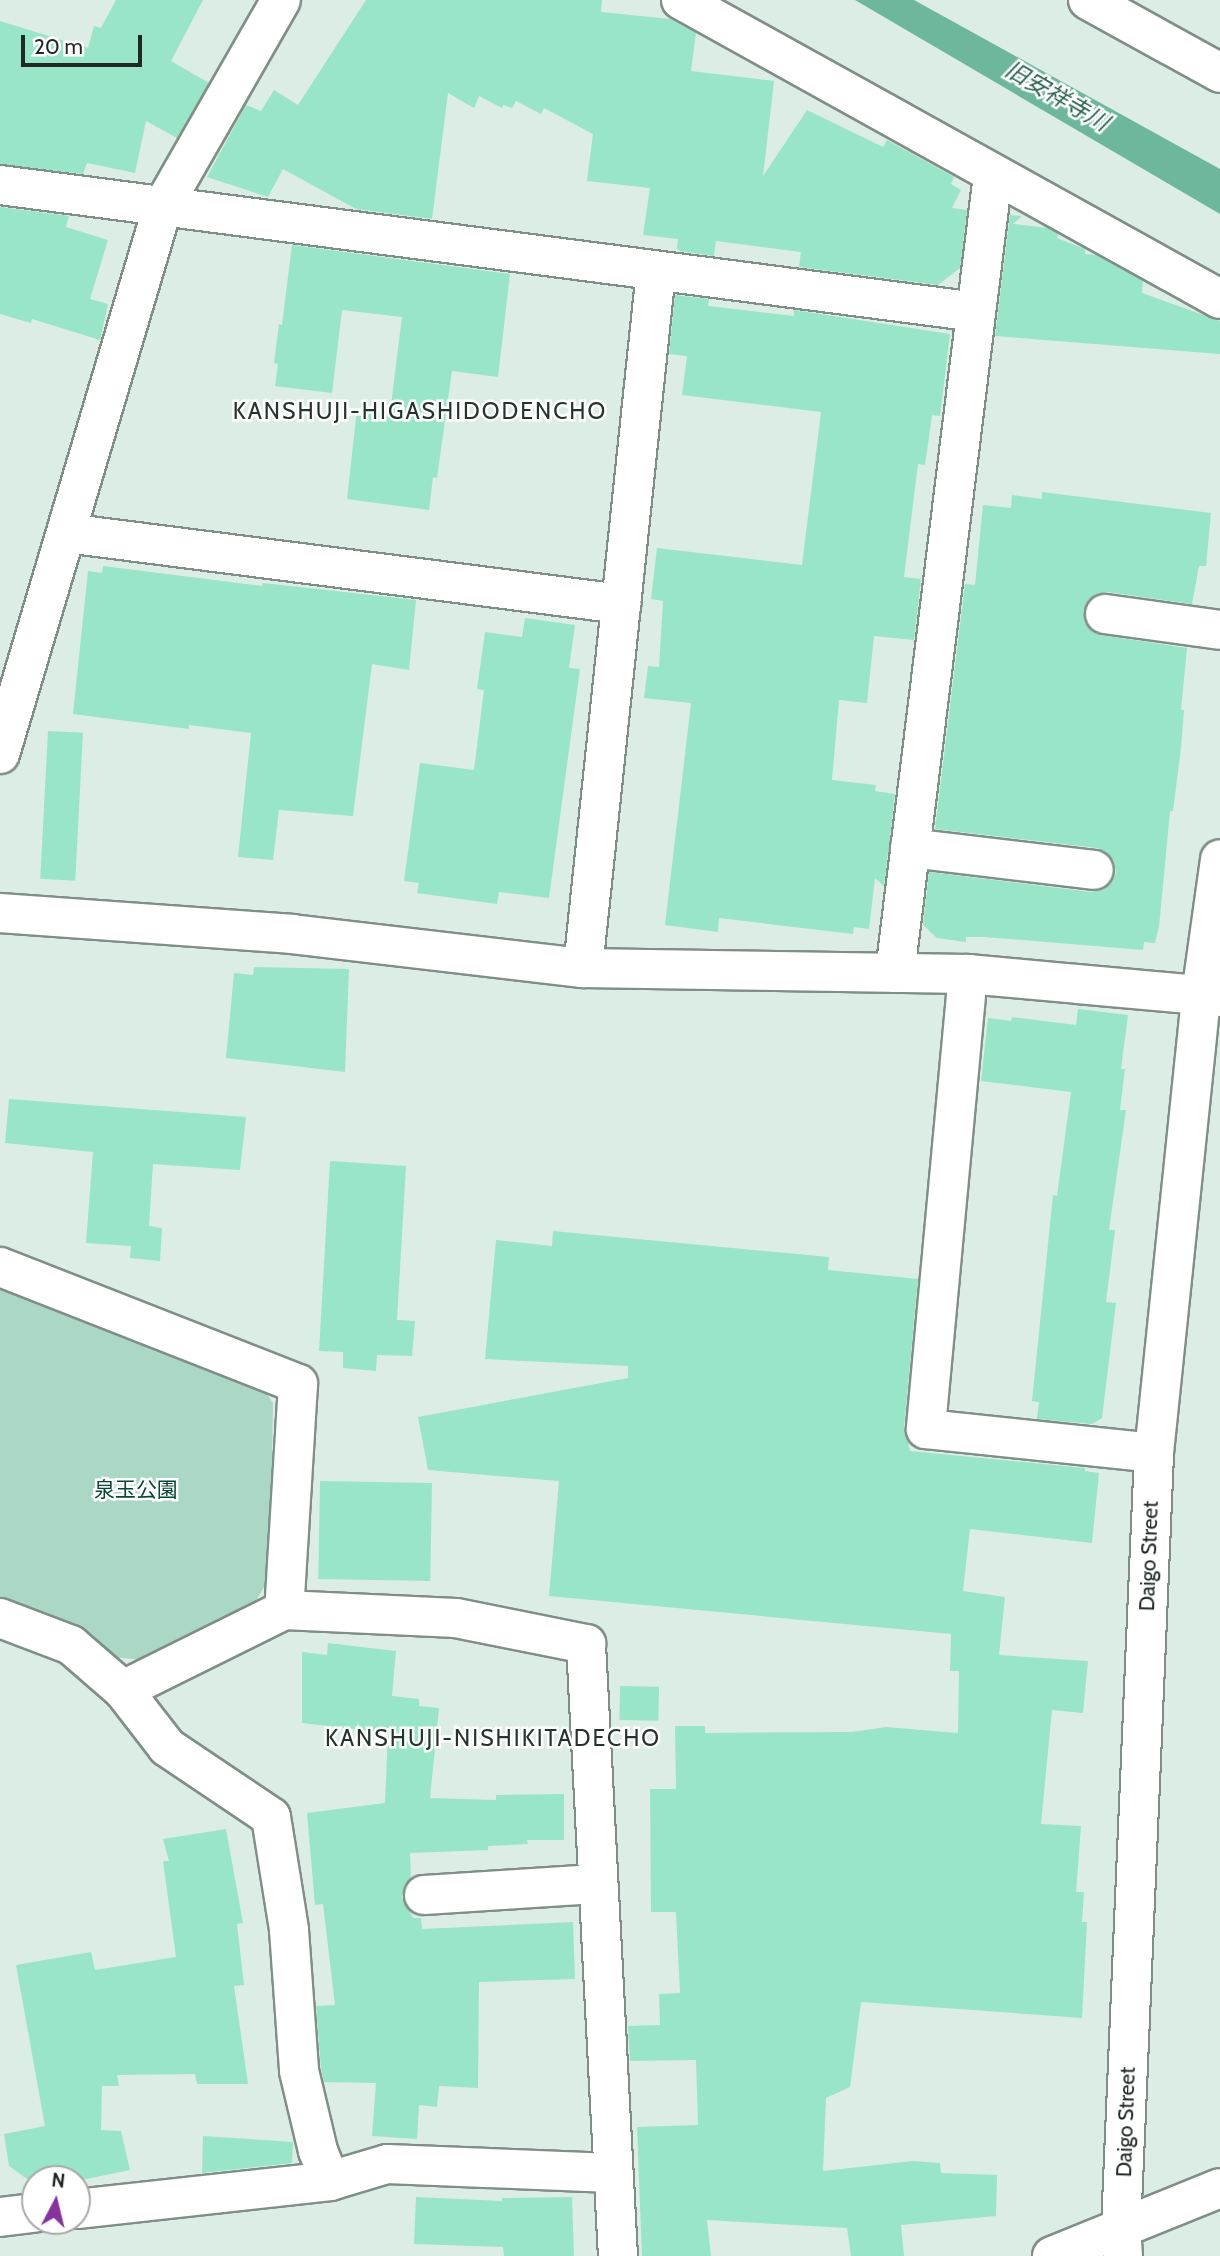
<!DOCTYPE html>
<meta charset="utf-8">
<style>
body{margin:0}
#map{position:relative;width:1220px;height:2256px;overflow:hidden;background:#dcede5;font-family:Cabin,"Noto Sans JP",sans-serif}
div>[style]{position:absolute}
.green>*{inset:0;background:#abd7c5}
.water>*{inset:0;background:#6db79c}
.building>*{inset:0;background:#99e5c7;transform-origin:0 0}
.roads{filter:drop-shadow(2px 0 #7f8f88) drop-shadow(-2px 0 #7f8f88) drop-shadow(0 2px #7f8f88) drop-shadow(0 -2px #7f8f88)}
.minor>*{height:38px;margin:-19px;padding:0 19px;transform-origin:19px;border-radius:19px;background:#fff}
.major>*{height:38px;margin:-19px;padding:0 19px;transform-origin:19px;border-radius:19px;background:#fff}
span{translate:-50% -50%;white-space:nowrap;text-align:center;line-height:1.15;-webkit-text-stroke:5px #fff;paint-order:stroke}
.park-label{font-size:21px;color:#064735}
.street-label{font-size:21px;color:#202724}
.water-label{font-size:23px;color:#26604c;font-style:italic}
.neighbourhood-label{font-size:23px;color:#25332d;letter-spacing:2px}
.north{position:absolute;left:21px;top:2165px;width:70px;height:70px;box-sizing:border-box;background:#fff;border:2px solid #a6a9a7;border-radius:50%;rotate:7deg;font-size:19px;font-weight:700;line-height:28px;text-align:center;color:#202724}
.north::after{content:'';display:block;margin:auto;width:24px;height:32px;background:#8832a0;clip-path:polygon(50% 0,100% 100%,50% 72%,0 100%)}
.scale{position:absolute;left:21px;top:35px;width:121px;height:32px;box-sizing:border-box;border:4px solid #202724;border-top:0;padding-left:9px;font-size:21px;line-height:24px;white-space:nowrap;color:#202724;-webkit-text-stroke:5px #fff;paint-order:stroke}
</style>
<div id="map">
<div class="green">
<i style="clip-path:polygon(0 1281px,260px 1384px,273px 1403px,270px 1577px,251px 1609px,145px 1660px,112px 1657px,89px 1634px,73px 1625px,0 1601px)"></i>
</div>
<div class="water">
<i style="clip-path:polygon(855px 0,914px 0,1220px 169px,1220px 214px)"></i>
</div>
<div class="building">
<i style="clip-path:polygon(116px 0,203px 0,171px 61px,209px 83px,177px 138px,146px 121px,135px 173px,87px 163px,83px 174px,0 164px,0 21px,88px 48px,94px 26px,101px 28px)"></i>
<i style="clip-path:polygon(366px 0,602px 0,601px 12px,670px 19px,696px 33px,691px 71px,774px 81px,763px 176px,807px 110px,883px 147px,887px 140px,954px 177px,951px 184px,961px 190px,952px 208px,967px 210px,960px 268px,938px 285px,799px 267px,801px 252px,716px 241px,714px 256px,680px 251px,677px 248px,678px 239px,643px 235px,650px 188px,587px 181px,593px 134px,544px 108px,541px 114px,516px 101px,512px 108px,503px 105px,502px 108px,479px 96px,474px 108px,448px 93px,432px 219px,356px 209px,283px 169px,268px 197px,207px 177px,246px 105px,261px 111px,274px 90px,298px 105px)"></i>
<i style="clip-path:polygon(0 207px,69px 216px,66px 227px,108px 240px,90px 299px,108px 304px,100px 340px,32px 319px,31px 323px,0 314px)"></i>
<i style="clip-path:polygon(1010px 215px,1022px 216px,1013px 224px,1048px 228px,1058px 234px,1057px 238px,1085px 249px,1085px 254px,1096px 255px,1143px 281px,1142px 293px,1220px 321px,1220px 354px,995px 336px)"></i>
<i style="clip-path:polygon(292px 245px,510px 274px,498px 377px,452px 371px,437px 478px,433px 477px,429px 510px,347px 499px,357px 409px,390px 413px,402px 317px,342px 310px,332px 393px,275px 386px,278px 364px,274px 363px,279px 324px,282px 325px)"></i>
<i style="clip-path:polygon(675px 295px,709px 299px,708px 306px,794px 316px,794px 310px,950px 334px,940px 416px,932px 415px,925px 465px,918px 464px,904px 577px,921px 579px,914px 640px,874px 636px,867px 703px,839px 700px,832px 780px,876px 785px,875px 791px,895px 794px,884px 886px,875px 878px,869px 929px,854px 927px,853px 934px,719px 918px,718px 932px,665px 925px,691px 703px,644px 698px,648px 666px,659px 667px,663px 601px,651px 599px,657px 548px,802px 565px,821px 412px,682px 395px,687px 356px,669px 354px)"></i>
<i style="clip-path:polygon(1042px 492px,1211px 513px,1206px 566px,1199px 566px,1192px 604px,1107px 592px,1096px 594px,1088px 600px,1084px 610px,1085px 623px,1092px 632px,1101px 635px,1187px 648px,1181px 710px,1184px 710px,1181px 748px,1173px 811px,1170px 811px,1159px 927px,1155px 943px,1144px 942px,1143px 950px,984px 937px,966px 937px,966px 942px,937px 938px,923px 925px,929px 872px,1091px 892px,1103px 890px,1111px 884px,1116px 873px,1114px 861px,1107px 852px,1097px 848px,935px 829px,965px 584px,975px 585px,983px 505px,1011px 508px,1012px 495px,1042px 499px)"></i>
<i style="clip-path:polygon(103px 566px,262px 586px,263px 583px,416px 600px,409px 670px,372px 664px,353px 816px,279px 810px,273px 860px,238px 857px,251px 733px,189px 725px,189px 729px,73px 714px,88px 571px,102px 573px)"></i>
<i style="clip-path:polygon(525px 618px,575px 625px,569px 668px,580px 669px,549px 898px,499px 892px,497px 904px,417px 893px,419px 883px,404px 881px,420px 763px,474px 770px,484px 690px,477px 689px,485px 632px,522px 637px)"></i>
<i style="left:48px;top:731px;width:35px;height:148px;rotate:3deg"></i>
<i style="clip-path:polygon(254px 967px,349px 969px,345px 1072px,226px 1058px,234px 973px,253px 975px)"></i>
<i style="clip-path:polygon(1078px 1009px,1128px 1015px,1121px 1069px,1125px 1069px,1120px 1110px,1126px 1110px,1109px 1230px,1115px 1230px,1106px 1302px,1116px 1303px,1102px 1418px,1092px 1424px,1037px 1419px,1039px 1402px,1032px 1401px,1053px 1195px,1057px 1196px,1071px 1092px,981px 1081px,988px 1018px,1011px 1021px,1012px 1017px,1076px 1025px)"></i>
<i style="clip-path:polygon(9px 1099px,246px 1117px,240px 1170px,153px 1164px,149px 1226px,162px 1228px,160px 1261px,130px 1258px,131px 1246px,86px 1243px,93px 1152px,5px 1143px)"></i>
<i style="clip-path:polygon(330px 1161px,406px 1166px,397px 1320px,415px 1321px,412px 1356px,377px 1355px,376px 1371px,343px 1368px,343px 1352px,319px 1351px)"></i>
<i style="clip-path:polygon(553px 1231px,829px 1257px,828px 1270px,918px 1279px,904px 1427px,910px 1451px,1085px 1468px,1085px 1471px,1099px 1473px,1092px 1543px,970px 1529px,963px 1591px,1005px 1597px,999px 1655px,1088px 1661px,1083px 1713px,1052px 1710px,1041px 1824px,1081px 1826px,1076px 1892px,1084px 1892px,1082px 1922px,1087px 1922px,1082px 2018px,861px 2002px,850px 2087px,826px 2098px,823px 2171px,913px 2161px,940px 2163px,941px 2173px,997px 2175px,996px 2216px,901px 2225px,904px 2256px,851px 2256px,847px 2228px,707px 2220px,711px 2256px,642px 2256px,637px 2127px,698px 2125px,696px 2060px,630px 2061px,628px 2026px,660px 2025px,659px 1994px,680px 1993px,676px 1912px,651px 1912px,650px 1789px,676px 1789px,675px 1726px,705px 1726px,705px 1733px,852px 1732px,886px 1727px,958px 1733px,959px 1671px,950px 1671px,951px 1634px,549px 1596px,559px 1481px,428px 1470px,418px 1417px,628px 1378px,628px 1366px,485px 1359px,496px 1240px,552px 1246px)"></i>
<i style="left:320px;top:1481px;width:112px;height:98px;rotate:1deg"></i>
<i style="clip-path:polygon(328px 1643px,396px 1651px,392px 1696px,419px 1699px,419px 1706px,439px 1708px,430px 1798px,496px 1800px,496px 1795px,564px 1794px,564px 1840px,527px 1840px,528px 1844px,488px 1846px,488px 1850px,410px 1853px,411px 1878px,404px 1886px,402px 1897px,413px 1918px,421px 1918px,422px 1929px,573px 1922px,575px 1979px,479px 1982px,478px 2088px,439px 2086px,437px 2107px,419px 2105px,417px 2139px,372px 2136px,376px 2083px,324px 2082px,321px 2068px,316px 2006px,335px 2005px,323px 1904px,315px 1905px,307px 1813px,385px 1803px,388px 1733px,302px 1723px,302px 1652px,327px 1655px)"></i>
<i style="left:620px;top:1686px;width:39px;height:34px;rotate:1deg"></i>
<i style="clip-path:polygon(226px 1829px,243px 1923px,237px 1924px,244px 1985px,234px 1986px,248px 2084px,197px 2084px,195px 2074px,117px 2075px,119px 2086px,102px 2086px,101px 2130px,121px 2131px,130px 2170px,77px 2181px,35px 2179px,35px 2182px,31px 2182px,9px 2166px,4px 2134px,45px 2126px,16px 1965px,91px 1952px,95px 1970px,176px 1957px,163px 1861px,169px 1861px,163px 1839px)"></i>
<i style="clip-path:polygon(203px 2136px,293px 2142px,292px 2163px,202px 2173px)"></i>
<i style="clip-path:polygon(416px 2197px,502px 2201px,502px 2198px,572px 2197px,574px 2256px,504px 2256px,503px 2247px,414px 2244px)"></i>
</div>
<div class="roads">
<div class="minor">
<i style="left:681px;top:0;width:616px;rotate:29.02deg"></i>
<i style="left:1088px;top:0;width:151px;rotate:28.9deg"></i>
<i style="left:0;top:185px;width:984px;rotate:7.41deg"></i>
<i style="left:66px;top:533px;width:560px;rotate:7.29deg"></i>
<i style="left:1105px;top:614px;width:116px;rotate:7.9deg"></i>
<i style="left:0;top:754px;width:572px;rotate:-73.44deg"></i>
<i style="left:163px;top:206px;width:237px;rotate:-60.2deg"></i>
<i style="left:910px;top:848px;width:185px;rotate:6.8deg"></i>
<i style="left:0;top:913px;width:293px;rotate:4.1deg"></i>
<i style="left:292px;top:934px;width:293px;rotate:6.7deg"></i>
<i style="left:583px;top:968px;width:385px;rotate:0.9deg"></i>
<i style="left:968px;top:974px;width:253px;rotate:5.2deg"></i>
<i style="left:583px;top:968px;width:701px;rotate:-84.02deg"></i>
<i style="left:895px;top:973px;width:804px;rotate:-83deg"></i>
<i style="left:968px;top:974px;width:457px;rotate:95.3deg"></i>
<i style="left:926px;top:1429px;width:229px;rotate:6deg"></i>
<i style="left:0;top:1267px;width:320px;rotate:21.4deg"></i>
<i style="left:298px;top:1384px;width:226px;rotate:93.5deg"></i>
<i style="left:0;top:1618px;width:76px;rotate:20.8deg"></i>
<i style="left:71px;top:1645px;width:69px;rotate:40.9deg"></i>
<i style="left:123px;top:1690px;width:180px;rotate:-26.4deg"></i>
<i style="left:284px;top:1610px;width:172px;rotate:2.7deg"></i>
<i style="left:456px;top:1618px;width:133px;rotate:11.3deg"></i>
<i style="left:586px;top:1644px;width:613px;rotate:87.01deg"></i>
<i style="left:123px;top:1690px;width:72px;rotate:52.3deg"></i>
<i style="left:167px;top:1747px;width:125px;rotate:33.9deg"></i>
<i style="left:271px;top:1817px;width:114px;rotate:80.9deg"></i>
<i style="left:289px;top:1930px;width:141px;rotate:85.9deg"></i>
<i style="left:299px;top:2071px;width:82px;rotate:76.6deg"></i>
<i style="left:318px;top:2151px;width:32px;rotate:68deg"></i>
<i style="left:424px;top:1895px;width:172px;rotate:-3.7deg"></i>
<i style="left:77px;top:2209px;width:255px;rotate:-6.3deg"></i>
<i style="left:330px;top:2181px;width:59px;rotate:-16.6deg"></i>
<i style="left:387px;top:2164px;width:225px;rotate:2.3deg"></i>
<i style="left:0;top:2217px;width:35px;rotate:-7deg"></i>
<i style="left:1052px;top:2256px;width:181px;rotate:-22deg"></i>
</div>
<div class="major">
<i style="left:1123px;top:2256px;width:28px;rotate:-94deg"></i>
<i style="left:1121px;top:2228px;width:776px;rotate:-87.56deg"></i>
<i style="left:1154px;top:1453px;width:460px;rotate:-84.1deg"></i>
<i style="left:1201px;top:995px;width:137px;rotate:-82deg"></i>
</div>
</div>
<div class="park-label">
<span style="left:136px;top:1490px">泉玉公園</span>
</div>
<div class="street-label">
<span style="left:1149px;top:1556px;rotate:-88deg">Daigo Street</span>
<span style="left:1126px;top:2122px;rotate:-88deg">Daigo Street</span>
</div>
<div class="water-label">
<span style="left:1057px;top:96px;rotate:30deg">旧安祥寺川</span>
</div>
<div class="neighbourhood-label">
<span style="left:420px;top:411px">KANSHUJI-HIGASHIDODENCHO</span>
<span style="left:493px;top:1738px">KANSHUJI-NISHIKITADECHO</span>
</div>
<div class="north">N</div>
<div class="scale">20 m</div>
</div>
